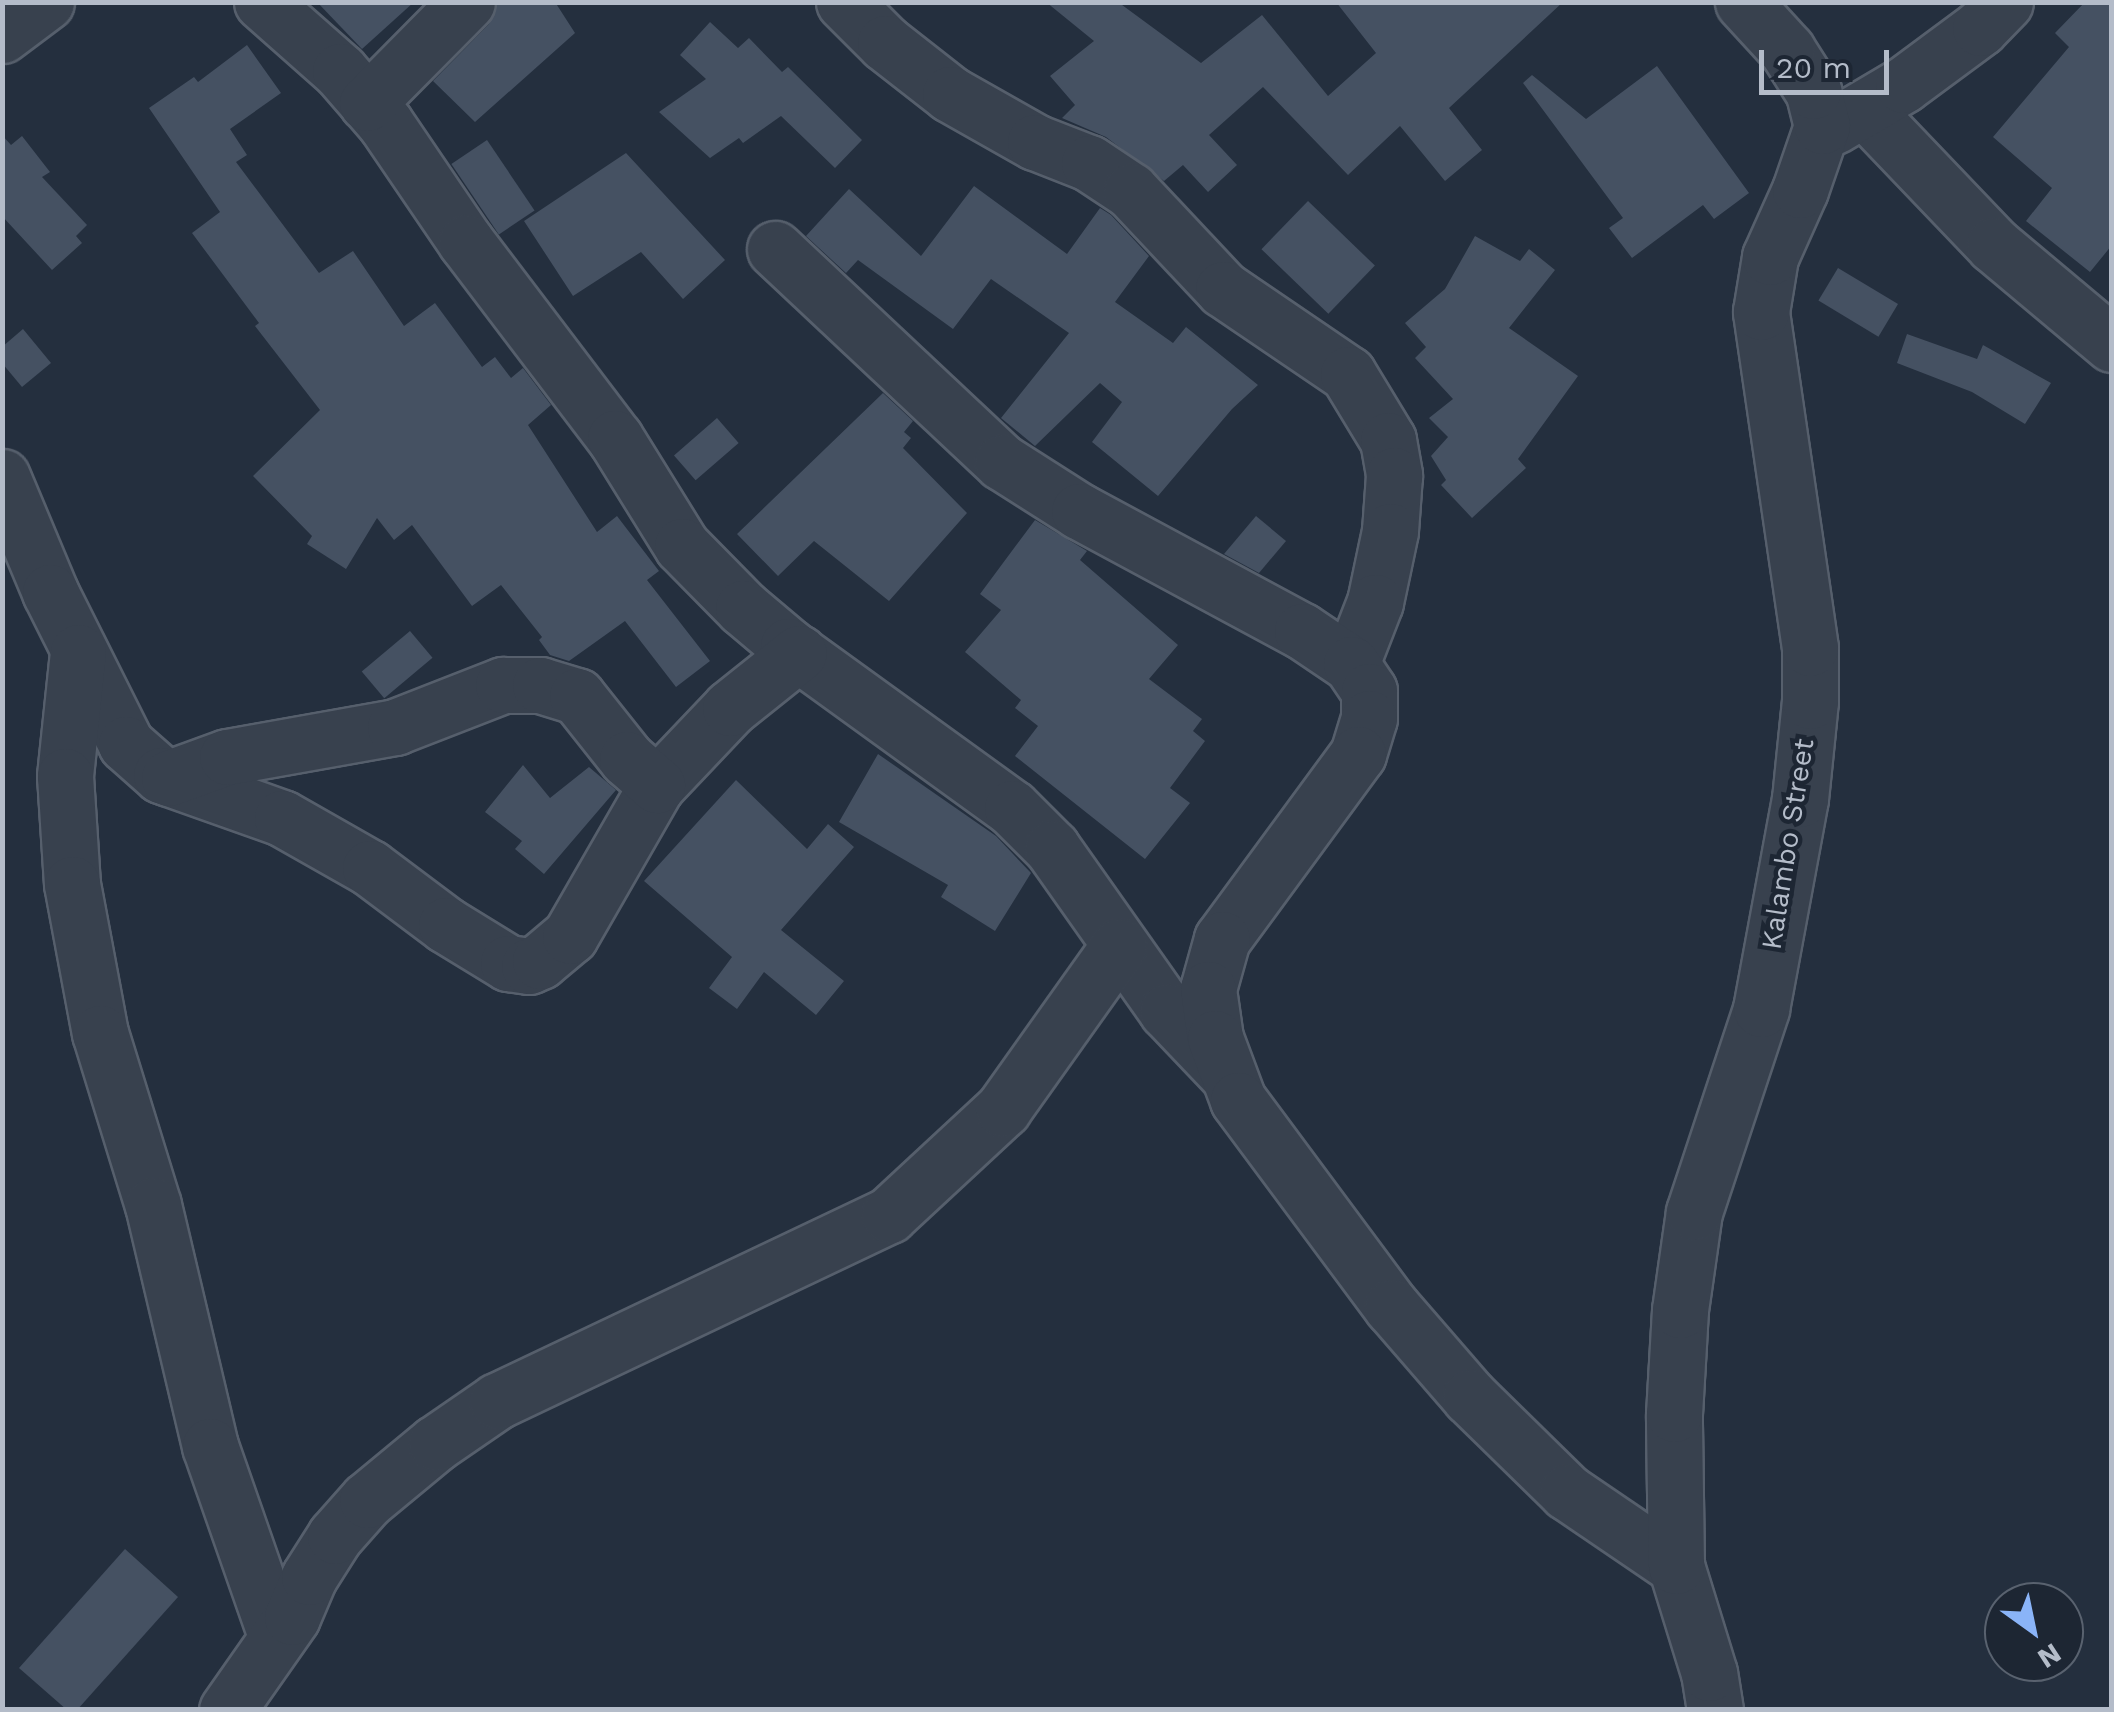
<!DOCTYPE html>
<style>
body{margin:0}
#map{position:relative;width:2114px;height:1712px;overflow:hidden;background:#242f3e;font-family:"Work Sans",sans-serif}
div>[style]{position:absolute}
.building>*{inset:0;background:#455162;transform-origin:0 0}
.roads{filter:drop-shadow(2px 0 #565f6c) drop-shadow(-2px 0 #565f6c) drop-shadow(0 2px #565f6c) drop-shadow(0 -2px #565f6c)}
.minor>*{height:55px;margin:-27.5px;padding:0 27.5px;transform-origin:27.5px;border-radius:27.5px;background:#38414e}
span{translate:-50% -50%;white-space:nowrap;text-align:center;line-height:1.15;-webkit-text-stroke:9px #1d2633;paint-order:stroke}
.street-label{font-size:28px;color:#b4bcc9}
.frame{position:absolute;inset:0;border:5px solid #b4bcc9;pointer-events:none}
.north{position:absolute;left:1984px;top:1582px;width:100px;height:100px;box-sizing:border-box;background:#1d2633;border:2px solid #59626f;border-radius:50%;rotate:147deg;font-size:28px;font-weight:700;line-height:40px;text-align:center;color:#b4bcc9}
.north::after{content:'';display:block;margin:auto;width:35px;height:45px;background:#8ab4f8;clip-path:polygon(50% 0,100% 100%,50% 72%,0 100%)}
.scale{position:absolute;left:1759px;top:50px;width:130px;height:45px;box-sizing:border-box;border:5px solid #b4bcc9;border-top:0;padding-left:12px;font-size:30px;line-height:35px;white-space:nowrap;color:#b4bcc9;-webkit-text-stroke:8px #1d2633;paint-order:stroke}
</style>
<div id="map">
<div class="building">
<i style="clip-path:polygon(317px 2px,414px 2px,362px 49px)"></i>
<i style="clip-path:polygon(497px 2px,555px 2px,575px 33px,475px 122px,433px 81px,489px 24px)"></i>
<i style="clip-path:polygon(1046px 2px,1118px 2px,1201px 63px,1262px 15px,1328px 96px,1376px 53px,1336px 2px,1563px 2px,1449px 108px,1482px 150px,1445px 181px,1400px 126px,1348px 175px,1263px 87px,1209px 135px,1237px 165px,1208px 192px,1183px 165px,1164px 181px,1106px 137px,1062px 118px,1075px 105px,1050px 76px,1094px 41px)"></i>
<i style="clip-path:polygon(2085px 2px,2112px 2px,2112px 245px,2090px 272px,2026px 221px,2052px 188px,1993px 137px,2069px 47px,2055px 33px)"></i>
<i style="clip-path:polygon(710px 22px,738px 48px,749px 38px,782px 72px,788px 67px,862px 140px,835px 168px,781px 116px,743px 143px,739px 138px,710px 158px,659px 112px,706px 79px,680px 55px)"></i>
<i style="clip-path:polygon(247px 45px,281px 93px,230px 129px,247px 155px,236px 162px,319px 273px,353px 251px,404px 326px,435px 303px,482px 367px,495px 357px,511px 378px,523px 368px,551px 405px,528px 425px,597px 532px,617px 516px,659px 571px,647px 580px,710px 661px,676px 687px,625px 621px,569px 661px,550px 655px,539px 640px,542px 637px,501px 585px,472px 606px,412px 525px,394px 540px,377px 518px,346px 569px,307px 544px,312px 536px,253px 476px,320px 410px,255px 326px,259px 323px,192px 233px,220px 212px,149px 108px,194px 77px,198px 82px)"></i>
<i style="clip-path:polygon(1657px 66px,1749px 193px,1714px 219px,1703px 205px,1632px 258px,1609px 228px,1623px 218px,1523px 83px,1532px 75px,1586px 119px)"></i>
<i style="clip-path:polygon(2px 135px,11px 145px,22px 136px,50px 172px,42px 177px,87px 225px,76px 236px,82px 243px,52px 270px,2px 216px)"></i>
<i style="left:487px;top:140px;width:85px;height:43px;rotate:56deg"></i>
<i style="clip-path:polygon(626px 153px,725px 260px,683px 299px,641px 252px,573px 296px,524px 221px)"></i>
<i style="clip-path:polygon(974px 186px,1067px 254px,1100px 208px,1111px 215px,1149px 256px,1115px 302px,1173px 343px,1186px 327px,1258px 385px,1232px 409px,1158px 496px,1092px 442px,1122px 402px,1100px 383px,1035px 446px,1001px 418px,1069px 333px,991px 279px,953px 329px,858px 260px,846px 273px,806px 236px,849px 189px,921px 256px)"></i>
<i style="left:1308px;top:201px;width:93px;height:67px;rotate:44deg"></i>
<i style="clip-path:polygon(1475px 236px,1520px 261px,1529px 249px,1555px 270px,1509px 328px,1578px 376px,1518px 459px,1526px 468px,1472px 518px,1441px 485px,1446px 480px,1431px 456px,1448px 437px,1429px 418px,1453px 399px,1415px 358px,1426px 347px,1405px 323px,1445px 289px)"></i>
<i style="left:1838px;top:268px;width:70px;height:38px;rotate:31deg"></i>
<i style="clip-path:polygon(23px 329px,51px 363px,22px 387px,2px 363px,2px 347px)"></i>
<i style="clip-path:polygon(1907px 334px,1977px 359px,1983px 345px,2051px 383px,2025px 424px,1972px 392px,1897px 363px)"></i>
<i style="clip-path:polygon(883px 393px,913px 421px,904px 432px,911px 438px,903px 448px,967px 513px,889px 601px,814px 541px,778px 576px,737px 534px)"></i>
<i style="left:717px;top:418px;width:33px;height:57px;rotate:49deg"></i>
<i style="clip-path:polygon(1256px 516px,1286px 541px,1259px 573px,1224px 554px)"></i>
<i style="clip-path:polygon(1035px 520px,1087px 551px,1080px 560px,1178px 645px,1149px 679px,1202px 719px,1193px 731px,1205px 741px,1170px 788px,1190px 803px,1145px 859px,1015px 756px,1038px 726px,1015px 708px,1021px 700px,965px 652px,1001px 610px,980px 594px)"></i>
<i style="left:410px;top:631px;width:35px;height:63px;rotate:50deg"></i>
<i style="clip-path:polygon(878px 754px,996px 836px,1031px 873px,995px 931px,941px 897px,948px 885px,839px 822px)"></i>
<i style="clip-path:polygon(523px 765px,550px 798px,589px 767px,616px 790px,544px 874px,515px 849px,522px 841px,485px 812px)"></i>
<i style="clip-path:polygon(736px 780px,807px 849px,828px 824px,854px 847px,781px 930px,844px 981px,816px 1015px,764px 972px,737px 1009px,709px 988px,732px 957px,644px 881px)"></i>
<i style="clip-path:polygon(125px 1549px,178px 1597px,77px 1710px,67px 1710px,19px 1668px)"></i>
</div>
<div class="roads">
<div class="minor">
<i style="left:262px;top:2px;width:104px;rotate:41.5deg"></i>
<i style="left:340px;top:71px;width:69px;rotate:49.1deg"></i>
<i style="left:385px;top:123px;width:144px;rotate:55.8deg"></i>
<i style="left:466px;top:242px;width:246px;rotate:52.8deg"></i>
<i style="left:615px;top:438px;width:127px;rotate:58.2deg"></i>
<i style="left:682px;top:546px;width:87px;rotate:45.5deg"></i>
<i style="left:743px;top:608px;width:59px;rotate:40.2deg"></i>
<i style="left:788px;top:646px;width:276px;rotate:35.9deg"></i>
<i style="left:1012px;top:808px;width:57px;rotate:45deg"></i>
<i style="left:1052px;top:848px;width:199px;rotate:54.8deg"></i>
<i style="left:1167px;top:1011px;width:84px;rotate:46.4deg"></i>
<i style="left:844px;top:2px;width:58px;rotate:45deg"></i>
<i style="left:885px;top:43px;width:83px;rotate:38.1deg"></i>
<i style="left:950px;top:94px;width:98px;rotate:29.5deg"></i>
<i style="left:1035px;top:142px;width:58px;rotate:21.3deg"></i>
<i style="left:1089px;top:163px;width:50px;rotate:33.7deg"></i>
<i style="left:1131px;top:191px;width:134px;rotate:46.8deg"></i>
<i style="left:1223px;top:289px;width:151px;rotate:34.2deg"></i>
<i style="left:1348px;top:374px;width:77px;rotate:58.8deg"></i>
<i style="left:1388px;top:440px;width:36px;rotate:80deg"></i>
<i style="left:1394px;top:475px;width:56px;rotate:94.1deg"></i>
<i style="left:1390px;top:531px;width:73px;rotate:101.9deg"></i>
<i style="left:1375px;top:602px;width:66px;rotate:111.2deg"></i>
<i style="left:2px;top:35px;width:55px;rotate:-36.9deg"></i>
<i style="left:367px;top:103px;width:142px;rotate:-45.3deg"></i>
<i style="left:1865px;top:110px;width:187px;rotate:46.3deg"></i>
<i style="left:1994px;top:245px;width:154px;rotate:40deg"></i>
<i style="left:1834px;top:126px;width:80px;rotate:-30.7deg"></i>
<i style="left:1903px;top:85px;width:96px;rotate:-36.5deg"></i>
<i style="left:1980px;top:28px;width:36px;rotate:-46deg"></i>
<i style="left:775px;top:249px;width:311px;rotate:43.2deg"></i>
<i style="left:1002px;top:462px;width:91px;rotate:32.5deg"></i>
<i style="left:1079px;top:511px;width:253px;rotate:28.3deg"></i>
<i style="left:1302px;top:631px;width:59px;rotate:34deg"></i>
<i style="left:1351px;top:664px;width:32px;rotate:56deg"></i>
<i style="left:1369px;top:691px;width:27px;rotate:90deg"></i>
<i style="left:1369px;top:718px;width:38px;rotate:107deg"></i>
<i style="left:1358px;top:754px;width:230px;rotate:126.3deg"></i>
<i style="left:1222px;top:939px;width:52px;rotate:105.6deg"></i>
<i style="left:1208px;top:989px;width:49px;rotate:81.9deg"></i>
<i style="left:1215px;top:1038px;width:66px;rotate:69.6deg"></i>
<i style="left:1238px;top:1100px;width:258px;rotate:53.4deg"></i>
<i style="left:1392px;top:1307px;width:119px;rotate:49.1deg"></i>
<i style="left:1470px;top:1397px;width:136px;rotate:44.4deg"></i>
<i style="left:1567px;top:1492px;width:132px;rotate:34.2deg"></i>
<i style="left:2px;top:477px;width:125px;rotate:67.3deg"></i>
<i style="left:50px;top:592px;width:170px;rotate:63.4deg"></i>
<i style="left:126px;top:744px;width:47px;rotate:41.5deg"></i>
<i style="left:161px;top:775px;width:128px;rotate:19.6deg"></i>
<i style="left:282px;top:818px;width:101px;rotate:29.6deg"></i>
<i style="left:370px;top:868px;width:95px;rotate:36.9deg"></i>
<i style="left:446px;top:925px;width:73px;rotate:31.5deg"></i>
<i style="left:508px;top:963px;width:21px;rotate:8deg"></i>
<i style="left:529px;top:966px;width:12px;rotate:-24deg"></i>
<i style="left:540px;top:961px;width:39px;rotate:-40deg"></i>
<i style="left:570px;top:936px;width:174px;rotate:-60.1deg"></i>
<i style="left:657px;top:785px;width:106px;rotate:-46.5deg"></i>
<i style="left:730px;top:708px;width:88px;rotate:-38.6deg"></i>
<i style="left:78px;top:652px;width:125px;rotate:96deg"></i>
<i style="left:65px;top:776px;width:108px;rotate:86.3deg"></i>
<i style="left:72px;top:884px;width:152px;rotate:79.4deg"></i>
<i style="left:100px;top:1033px;width:180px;rotate:72.9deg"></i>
<i style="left:153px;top:1205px;width:248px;rotate:76.7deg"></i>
<i style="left:210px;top:1446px;width:203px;rotate:70.8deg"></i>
<i style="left:169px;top:778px;width:62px;rotate:-19.9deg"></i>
<i style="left:227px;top:757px;width:171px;rotate:-10.1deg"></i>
<i style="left:395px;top:727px;width:116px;rotate:-21.3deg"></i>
<i style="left:503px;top:685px;width:37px"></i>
<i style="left:540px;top:685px;width:39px;rotate:17deg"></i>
<i style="left:577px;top:696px;width:80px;rotate:51.6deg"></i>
<i style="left:627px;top:759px;width:40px;rotate:41deg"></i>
<i style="left:227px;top:1710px;width:113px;rotate:-55deg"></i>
<i style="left:292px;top:1617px;width:43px;rotate:-67deg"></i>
<i style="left:309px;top:1577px;width:49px;rotate:-57.6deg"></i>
<i style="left:335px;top:1536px;width:48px;rotate:-48.4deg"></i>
<i style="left:367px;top:1500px;width:89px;rotate:-39.6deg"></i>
<i style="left:436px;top:1443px;width:74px;rotate:-34.5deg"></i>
<i style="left:497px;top:1401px;width:434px;rotate:-25.4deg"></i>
<i style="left:889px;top:1215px;width:156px;rotate:-42.9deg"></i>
<i style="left:1003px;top:1109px;width:200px;rotate:-54.6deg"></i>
<i style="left:1715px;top:1710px;width:37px;rotate:-99deg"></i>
<i style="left:1709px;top:1673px;width:112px;rotate:-107.1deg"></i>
<i style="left:1676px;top:1566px;width:152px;rotate:-90.8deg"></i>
<i style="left:1674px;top:1414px;width:104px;rotate:-86.7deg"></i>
<i style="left:1680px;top:1310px;width:99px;rotate:-81.9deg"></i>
<i style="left:1694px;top:1212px;width:214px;rotate:-71.7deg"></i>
<i style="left:1761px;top:1009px;width:214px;rotate:-79.5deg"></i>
<i style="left:1800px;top:799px;width:99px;rotate:-84.2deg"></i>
<i style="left:1810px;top:701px;width:53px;rotate:-90deg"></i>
<i style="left:1810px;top:648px;width:340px;rotate:-98.3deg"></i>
<i style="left:1761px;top:312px;width:56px;rotate:-80.7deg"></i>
<i style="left:1770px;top:257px;width:73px;rotate:-65.9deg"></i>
<i style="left:1800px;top:190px;width:68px;rotate:-71deg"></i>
<i style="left:1822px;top:126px;width:36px;rotate:-104deg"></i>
<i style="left:1813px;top:91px;width:49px;rotate:-122.4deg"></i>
<i style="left:1787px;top:50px;width:65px;rotate:-132.5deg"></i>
</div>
</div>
<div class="street-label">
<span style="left:1788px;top:844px;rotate:-81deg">Kalambo Street</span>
</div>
<div class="frame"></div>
<div class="north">N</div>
<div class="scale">20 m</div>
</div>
